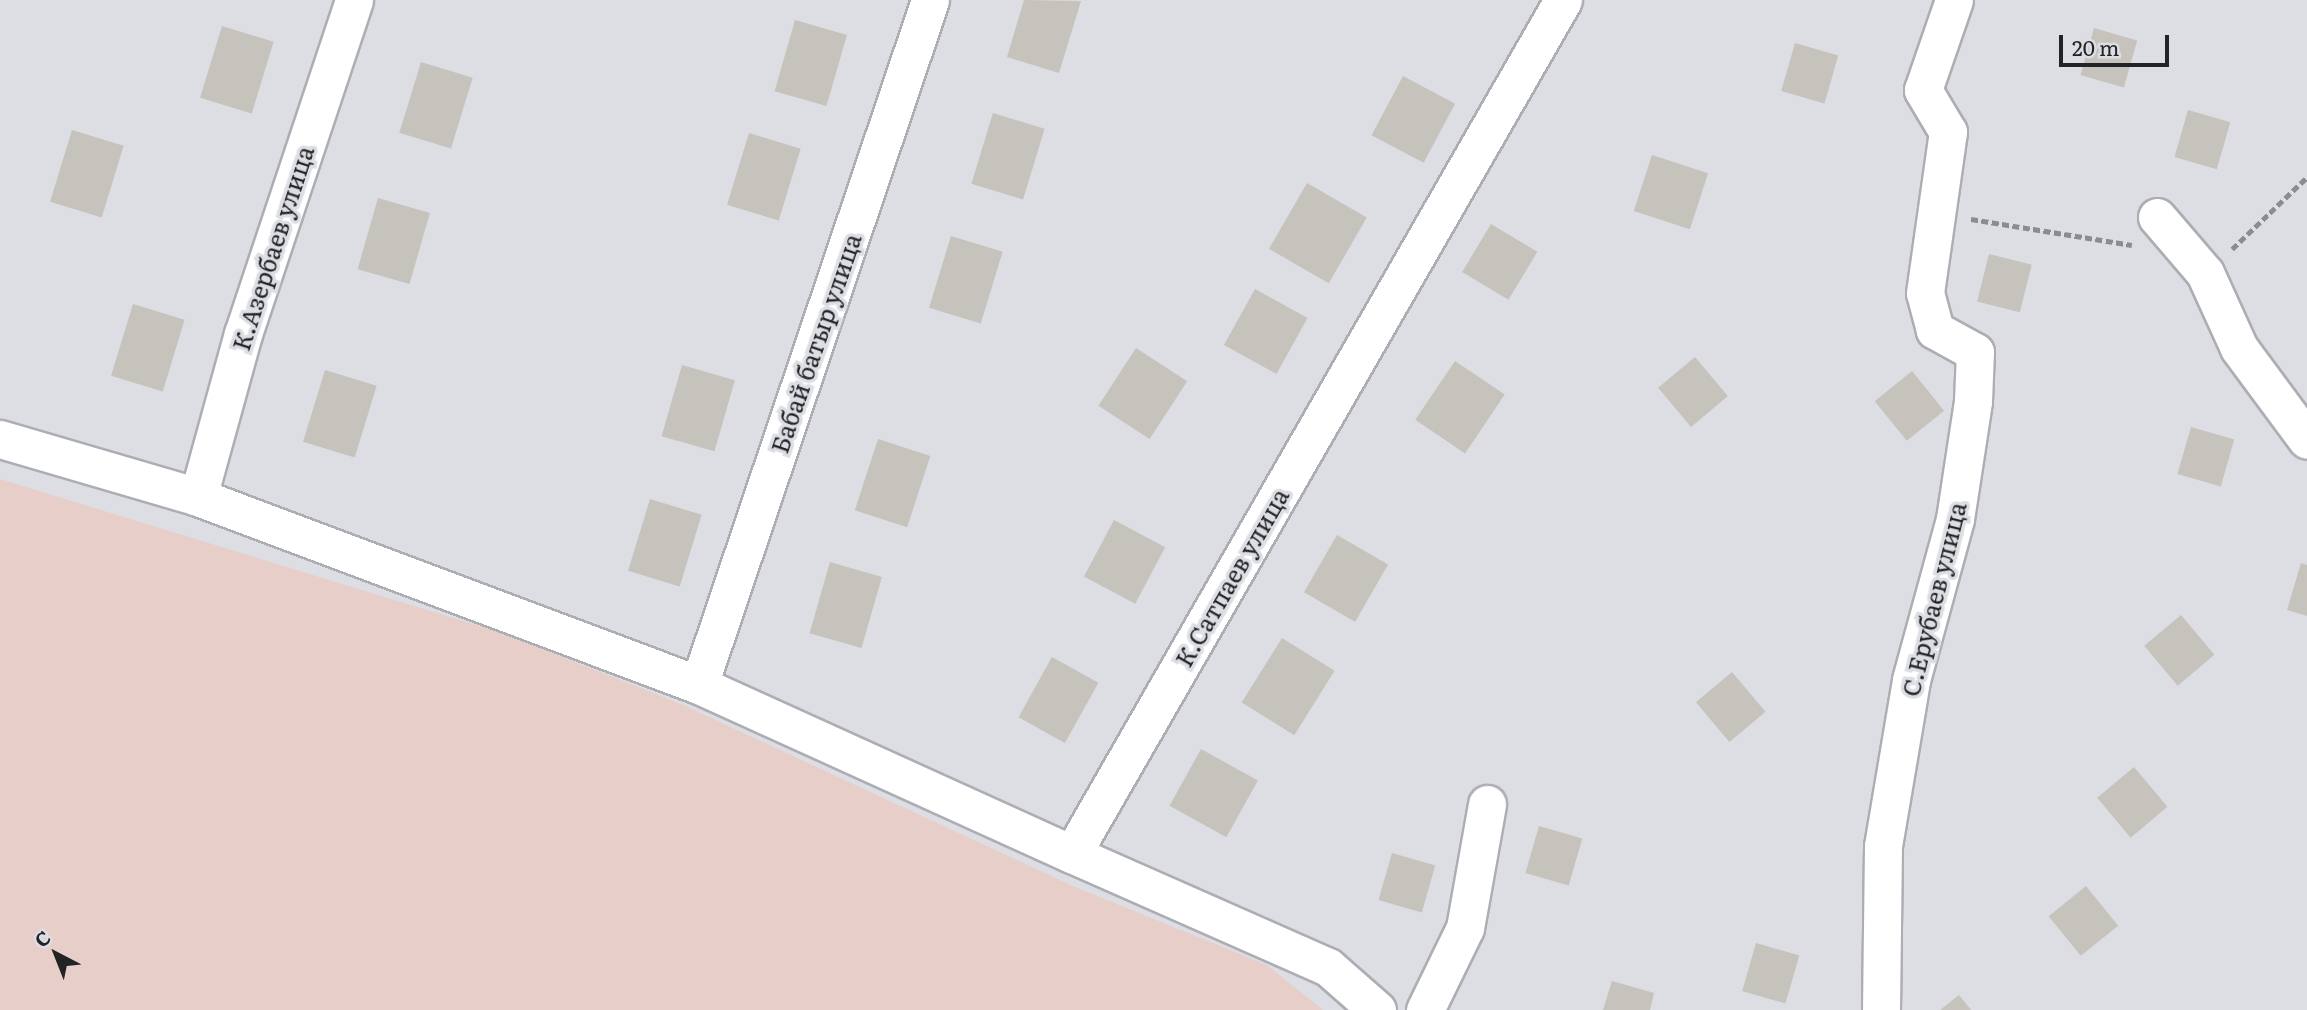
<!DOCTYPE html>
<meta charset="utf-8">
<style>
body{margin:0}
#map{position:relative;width:2307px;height:1010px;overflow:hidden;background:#dcdee4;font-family:Literata,serif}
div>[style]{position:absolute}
.industrial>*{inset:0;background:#e8cec8}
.building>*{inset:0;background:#c6c2bc;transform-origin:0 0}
.path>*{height:4.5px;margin-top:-2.25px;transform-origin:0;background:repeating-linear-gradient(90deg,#8b8c91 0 7px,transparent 0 10.5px)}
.roads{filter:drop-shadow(2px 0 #acaeb4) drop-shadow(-2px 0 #acaeb4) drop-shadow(0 2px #acaeb4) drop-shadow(0 -2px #acaeb4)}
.minor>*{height:37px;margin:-18.5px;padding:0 18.5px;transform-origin:18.5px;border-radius:18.5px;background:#fff}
span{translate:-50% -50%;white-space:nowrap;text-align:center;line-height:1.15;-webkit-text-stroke:7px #dcdee4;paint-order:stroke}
.street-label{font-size:24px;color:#222325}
.north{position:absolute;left:21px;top:919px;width:70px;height:70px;-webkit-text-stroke:5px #dcdee4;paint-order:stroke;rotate:318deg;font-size:19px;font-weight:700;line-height:28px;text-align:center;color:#222325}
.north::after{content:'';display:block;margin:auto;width:24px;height:32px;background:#222325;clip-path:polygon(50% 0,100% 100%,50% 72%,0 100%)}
.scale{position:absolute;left:2059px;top:35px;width:110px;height:32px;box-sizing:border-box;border:4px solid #222325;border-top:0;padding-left:9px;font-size:21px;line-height:24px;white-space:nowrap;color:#222325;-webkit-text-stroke:5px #dcdee4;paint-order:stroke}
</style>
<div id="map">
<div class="industrial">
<i style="clip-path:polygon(0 479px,499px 632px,681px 704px,1075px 887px,1267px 965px,1323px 1010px,0 1010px)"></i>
</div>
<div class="building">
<i style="clip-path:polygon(1024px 0,1081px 1px,1059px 73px,1007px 57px)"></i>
<i style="left:795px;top:20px;width:54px;height:74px;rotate:16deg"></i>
<i style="left:222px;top:26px;width:54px;height:75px;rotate:17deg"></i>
<i style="left:2094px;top:28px;width:45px;height:49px;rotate:16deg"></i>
<i style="left:1795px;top:43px;width:45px;height:50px;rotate:16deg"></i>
<i style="left:421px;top:62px;width:54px;height:74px;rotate:17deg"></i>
<i style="left:1403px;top:76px;width:59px;height:67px;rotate:28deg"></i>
<i style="left:2188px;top:110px;width:44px;height:49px;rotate:16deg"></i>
<i style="left:993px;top:113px;width:54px;height:74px;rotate:17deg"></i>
<i style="left:72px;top:130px;width:54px;height:75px;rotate:17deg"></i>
<i style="left:749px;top:133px;width:54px;height:75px;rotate:17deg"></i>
<i style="left:1652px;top:155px;width:59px;height:59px;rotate:18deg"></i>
<i style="left:1307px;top:183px;width:69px;height:76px;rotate:30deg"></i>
<i style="left:378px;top:198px;width:54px;height:74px;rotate:16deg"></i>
<i style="left:1491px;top:224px;width:54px;height:56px;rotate:31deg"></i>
<i style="left:951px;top:236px;width:54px;height:75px;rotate:17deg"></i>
<i style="left:1989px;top:254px;width:44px;height:49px;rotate:14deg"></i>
<i style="left:1255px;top:289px;width:60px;height:64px;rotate:29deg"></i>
<i style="left:133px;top:304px;width:54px;height:75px;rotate:17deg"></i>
<i style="left:1136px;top:348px;width:61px;height:69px;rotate:33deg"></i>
<i style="left:1695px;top:357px;width:51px;height:48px;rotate:50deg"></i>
<i style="left:1455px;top:361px;width:60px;height:71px;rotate:34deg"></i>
<i style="left:682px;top:365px;width:55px;height:74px;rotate:16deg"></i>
<i style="left:325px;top:370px;width:54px;height:75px;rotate:17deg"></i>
<i style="left:1912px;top:371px;width:51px;height:48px;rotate:51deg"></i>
<i style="left:2191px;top:427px;width:45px;height:49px;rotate:16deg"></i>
<i style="left:878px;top:439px;width:55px;height:75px;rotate:18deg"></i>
<i style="left:650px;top:499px;width:54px;height:75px;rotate:17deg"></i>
<i style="left:1114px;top:520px;width:58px;height:64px;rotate:28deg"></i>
<i style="left:1337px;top:535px;width:59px;height:66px;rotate:30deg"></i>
<i style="left:830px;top:562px;width:54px;height:74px;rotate:16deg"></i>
<i style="clip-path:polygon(2301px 563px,2307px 565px,2307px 616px,2287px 610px)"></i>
<i style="left:2181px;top:615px;width:52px;height:48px;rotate:50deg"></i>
<i style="left:1282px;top:638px;width:62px;height:76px;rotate:32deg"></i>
<i style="left:1052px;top:657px;width:53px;height:69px;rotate:29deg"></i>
<i style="left:1732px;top:672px;width:52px;height:47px;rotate:50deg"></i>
<i style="left:1201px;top:749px;width:65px;height:65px;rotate:29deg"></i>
<i style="left:2134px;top:767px;width:52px;height:48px;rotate:50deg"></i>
<i style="left:1539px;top:826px;width:45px;height:49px;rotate:16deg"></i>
<i style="left:1392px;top:853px;width:45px;height:49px;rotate:16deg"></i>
<i style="left:2086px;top:886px;width:51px;height:48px;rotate:51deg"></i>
<i style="left:1756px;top:943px;width:45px;height:50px;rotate:16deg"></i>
<i style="clip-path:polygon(1612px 981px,1654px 993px,1650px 1010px,1603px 1010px)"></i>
<i style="clip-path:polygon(1959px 995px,1971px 1010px,1940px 1010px)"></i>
</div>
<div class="path">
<i style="left:1971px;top:219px;width:163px;rotate:9.2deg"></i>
<i style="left:2232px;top:249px;width:104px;rotate:-43.8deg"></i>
</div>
<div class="roads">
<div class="minor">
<i style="left:2157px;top:217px;width:74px;rotate:49.4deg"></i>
<i style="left:2205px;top:273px;width:82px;rotate:65.6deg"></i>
<i style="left:2239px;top:348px;width:114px;rotate:53.5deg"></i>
<i style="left:0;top:439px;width:206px;rotate:16.3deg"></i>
<i style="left:198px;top:497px;width:535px;rotate:20.57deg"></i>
<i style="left:699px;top:685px;width:409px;rotate:24.4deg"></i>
<i style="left:198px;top:497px;width:169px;rotate:-74.6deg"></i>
<i style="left:243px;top:334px;width:352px;rotate:-71.6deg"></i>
<i style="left:699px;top:685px;width:723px;rotate:-71.36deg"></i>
<i style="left:1377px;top:1010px;width:65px;rotate:-138.7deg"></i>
<i style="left:1328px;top:967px;width:280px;rotate:-156.2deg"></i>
<i style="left:1072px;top:854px;width:985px;rotate:-60.1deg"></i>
<i style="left:1425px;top:1010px;width:91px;rotate:-64deg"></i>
<i style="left:1465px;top:928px;width:126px;rotate:-79.9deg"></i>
<i style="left:1881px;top:1010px;width:164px;rotate:-89.3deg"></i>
<i style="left:1883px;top:846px;width:168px;rotate:-80.4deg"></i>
<i style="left:1911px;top:680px;width:167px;rotate:-74.7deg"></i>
<i style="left:1955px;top:519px;width:119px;rotate:-81.3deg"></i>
<i style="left:1973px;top:401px;width:49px;rotate:-87.7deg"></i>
<i style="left:1975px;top:352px;width:46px;rotate:-151.2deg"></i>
<i style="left:1935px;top:330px;width:38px;rotate:-105deg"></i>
<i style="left:1925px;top:293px;width:163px;rotate:-81.9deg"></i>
<i style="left:1948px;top:132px;width:49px;rotate:-120.8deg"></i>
<i style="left:1923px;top:90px;width:95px;rotate:-71deg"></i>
</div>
</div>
<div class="street-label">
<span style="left:272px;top:248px;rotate:-72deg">К.Азербаев улица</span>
<span style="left:815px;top:343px;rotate:-71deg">Бабай батыр улица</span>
<span style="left:1231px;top:577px;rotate:-60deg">К.Сатпаев улица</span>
<span style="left:1933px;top:599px;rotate:-76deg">С.Ерубаев улица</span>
</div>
<div class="north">С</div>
<div class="scale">20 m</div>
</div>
